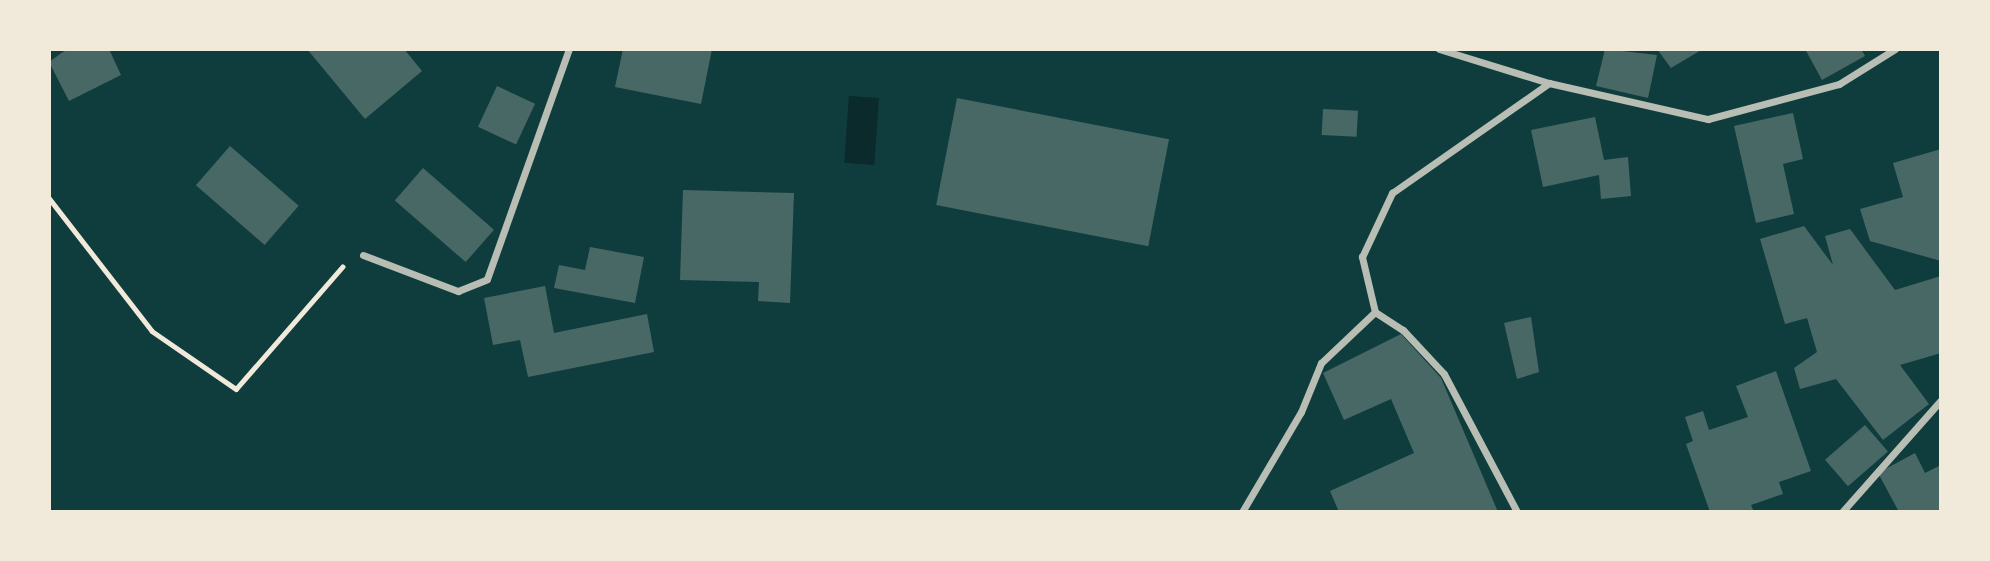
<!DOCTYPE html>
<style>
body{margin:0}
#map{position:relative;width:1990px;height:561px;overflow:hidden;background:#0f3d3e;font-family:"Nunito Sans",sans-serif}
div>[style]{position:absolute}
.water>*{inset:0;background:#0a2a2b;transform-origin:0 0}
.building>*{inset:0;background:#486865;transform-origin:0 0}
.path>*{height:4.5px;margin:-2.25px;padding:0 2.25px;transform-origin:2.25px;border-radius:2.25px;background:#f1e9da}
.minor>*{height:7px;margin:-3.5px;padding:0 3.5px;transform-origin:3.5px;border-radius:3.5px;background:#b8beb3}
span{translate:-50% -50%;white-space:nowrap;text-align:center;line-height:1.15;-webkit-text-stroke:5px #f1e9da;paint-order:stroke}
.frame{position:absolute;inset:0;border:51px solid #f1e9da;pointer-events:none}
</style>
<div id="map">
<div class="water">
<i style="left:849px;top:96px;width:30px;height:67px;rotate:4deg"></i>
</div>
<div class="building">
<i style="clip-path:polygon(67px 49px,109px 49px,121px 75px,69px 101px,49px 62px)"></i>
<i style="clip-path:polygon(307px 49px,404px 49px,422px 71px,365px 119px)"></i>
<i style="clip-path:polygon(623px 49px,712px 49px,701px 104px,615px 87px)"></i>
<i style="clip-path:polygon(1605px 49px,1657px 55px,1648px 98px,1596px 86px)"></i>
<i style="clip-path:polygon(1657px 49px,1703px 49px,1671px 68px)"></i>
<i style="clip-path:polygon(1805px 49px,1861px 49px,1865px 56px,1822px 80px)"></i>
<i style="left:497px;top:86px;width:42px;height:45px;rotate:25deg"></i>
<i style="left:957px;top:98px;width:216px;height:109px;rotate:11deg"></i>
<i style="left:1323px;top:109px;width:35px;height:26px;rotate:3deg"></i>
<i style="clip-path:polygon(1793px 113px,1803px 159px,1783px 164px,1794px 214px,1756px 223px,1734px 126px)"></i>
<i style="clip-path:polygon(1595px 117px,1604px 160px,1628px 157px,1631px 196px,1601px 199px,1599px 175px,1543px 187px,1531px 130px)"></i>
<i style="left:230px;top:146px;width:91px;height:52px;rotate:41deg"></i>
<i style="clip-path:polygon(1941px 149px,1941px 261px,1870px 241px,1860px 209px,1903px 197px,1893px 163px)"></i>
<i style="left:423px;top:168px;width:94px;height:43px;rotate:41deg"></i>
<i style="clip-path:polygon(683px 190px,794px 193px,790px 303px,758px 301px,759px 282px,680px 280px)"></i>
<i style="clip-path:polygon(1804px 226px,1833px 265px,1825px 236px,1850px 229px,1895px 290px,1941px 276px,1941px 353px,1900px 365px,1929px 404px,1883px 440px,1836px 379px,1800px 389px,1794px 368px,1817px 352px,1807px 318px,1785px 324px,1760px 239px)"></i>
<i style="clip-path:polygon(590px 247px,644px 257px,635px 303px,554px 288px,559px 265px,585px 270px)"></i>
<i style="clip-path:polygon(545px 286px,554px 333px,647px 314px,654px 352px,528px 377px,520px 340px,493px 345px,484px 298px)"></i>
<i style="clip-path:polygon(1531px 317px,1539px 372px,1517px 379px,1504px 323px)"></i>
<i style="clip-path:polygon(1401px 334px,1441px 378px,1498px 512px,1339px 512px,1330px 491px,1414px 453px,1391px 399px,1344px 420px,1323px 373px)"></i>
<i style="clip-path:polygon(1776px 371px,1811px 471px,1779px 482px,1783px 494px,1751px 505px,1754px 512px,1710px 512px,1686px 444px,1693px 441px,1685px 417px,1703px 411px,1709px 430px,1748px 417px,1736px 386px)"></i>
<i style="left:1865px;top:425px;width:35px;height:53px;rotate:49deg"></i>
<i style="clip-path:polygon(1915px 453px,1925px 473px,1941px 465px,1941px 512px,1899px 512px,1878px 473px)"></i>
</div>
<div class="path">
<i style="left:49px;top:198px;width:168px;rotate:52.2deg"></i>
<i style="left:152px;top:331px;width:102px;rotate:34.6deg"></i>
<i style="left:236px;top:389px;width:162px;rotate:-49deg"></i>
</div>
<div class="minor">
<i style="left:1439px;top:49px;width:115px;rotate:17.2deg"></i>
<i style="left:1549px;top:83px;width:163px;rotate:12.8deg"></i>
<i style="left:1708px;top:119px;width:136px;rotate:-15deg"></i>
<i style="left:1839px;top:84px;width:66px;rotate:-32deg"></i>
<i style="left:363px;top:255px;width:102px;rotate:20.8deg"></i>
<i style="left:458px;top:291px;width:31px;rotate:-22deg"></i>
<i style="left:487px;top:279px;width:244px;rotate:-70.4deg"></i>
<i style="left:1375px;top:312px;width:57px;rotate:-103.3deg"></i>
<i style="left:1362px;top:257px;width:71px;rotate:-64.9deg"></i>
<i style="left:1392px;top:193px;width:192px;rotate:-35deg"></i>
<i style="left:1375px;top:312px;width:33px;rotate:33deg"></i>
<i style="left:1403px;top:330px;width:60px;rotate:47deg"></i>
<i style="left:1444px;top:374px;width:156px;rotate:62.1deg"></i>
<i style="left:1242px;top:512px;width:116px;rotate:-59.5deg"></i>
<i style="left:1301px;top:412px;width:53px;rotate:-67.8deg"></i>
<i style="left:1321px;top:363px;width:74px;rotate:-43.4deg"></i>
<i style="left:1842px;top:512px;width:149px;rotate:-48.5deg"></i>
</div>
<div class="frame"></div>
</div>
